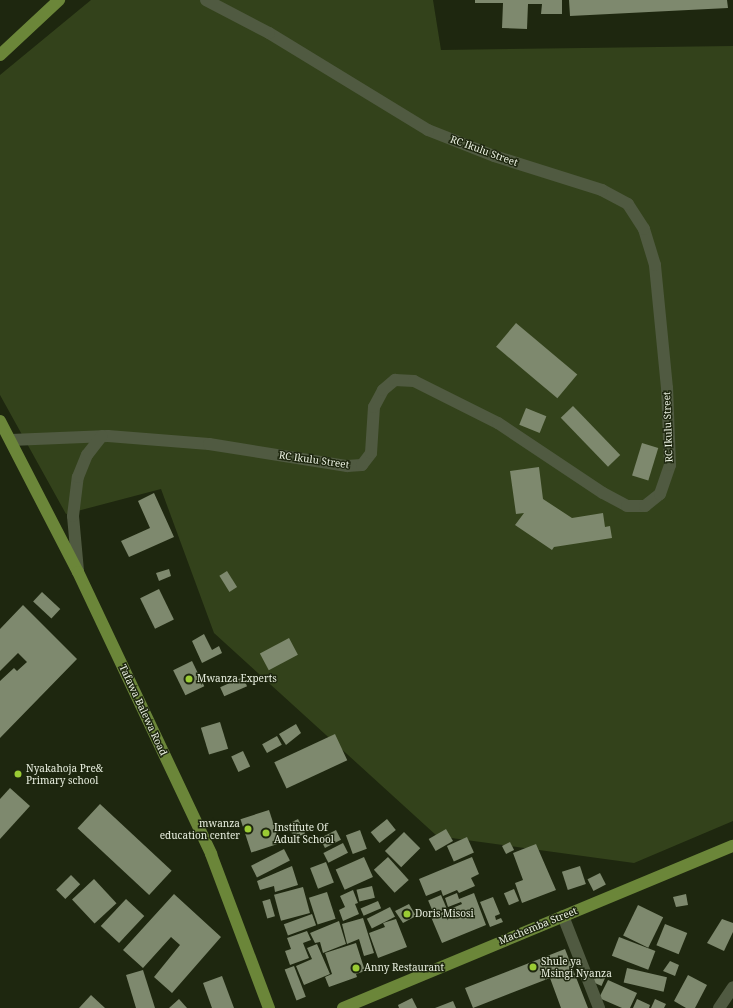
<!DOCTYPE html>
<style>
body{margin:0}
#map{position:relative;width:733px;height:1008px;overflow:hidden;background:#1e270f;font-family:"Noto Serif",serif}
div>[style]{position:absolute}
.green>*{inset:0;background:#33421b}
.building>*{inset:0;background:#7e896e;transform-origin:0 0}
.minor>*{height:12px;margin:-6px;padding:0 6px;transform-origin:6px;border-radius:6px;background:#505a41}
.major>*{height:12px;margin:-6px;padding:0 6px;transform-origin:6px;border-radius:6px;background:#6b8639}
.dots>*{width:11px;height:11px;translate:-50% -50%;box-sizing:border-box;border:2px solid #1e270f;border-radius:50%}
span{translate:-50% -50%;white-space:nowrap;text-align:center;line-height:1.15;-webkit-text-stroke:3px #1e270f;paint-order:stroke}
.street-label{font-size:10px;color:#e9efe0}
.poi-label{font-size:10px;color:#e9efe0}
.left{translate:0 -50%;text-align:left}
.right{translate:-100% -50%;text-align:right}
</style>
<div id="map">
<div class="green">
<i style="clip-path:polygon(91px 0,433px 0,441px 50px,733px 46px,733px 821px,634px 863px,437px 836px,214px 633px,161px 489px,66px 514px,0 395px,0 75px)"></i>
</div>
<div class="building">
<i style="clip-path:polygon(475px 0,562px 0,562px 14px,541px 14px,542px 4px,528px 4px,527px 29px,502px 28px,503px 3px,475px 3px)"></i>
<i style="clip-path:polygon(569px 0,727px 0,728px 8px,570px 16px)"></i>
<i style="left:516px;top:323px;width:80px;height:31px;rotate:40deg"></i>
<i style="left:573px;top:406px;width:68px;height:17px;rotate:46deg"></i>
<i style="left:526px;top:408px;width:22px;height:18px;rotate:22deg"></i>
<i style="left:642px;top:443px;width:17px;height:34px;rotate:17deg"></i>
<i style="clip-path:polygon(539px 467px,543px 499px,572px 518px,603px 513px,605px 527px,610px 526px,612px 538px,554px 547px,552px 550px,515px 525px,524px 513px,516px 514px,510px 471px)"></i>
<i style="clip-path:polygon(154px 493px,174px 537px,129px 557px,121px 541px,150px 528px,138px 501px)"></i>
<i style="clip-path:polygon(169px 569px,171px 576px,159px 581px,156px 573px)"></i>
<i style="left:227px;top:571px;width:19px;height:9px;rotate:58deg"></i>
<i style="left:159px;top:589px;width:34px;height:21px;rotate:64deg"></i>
<i style="left:42px;top:592px;width:25px;height:13px;rotate:43deg"></i>
<i style="clip-path:polygon(23px 605px,77px 659px,0 738px,0 681px,14px 668px,17px 671px,27px 662px,18px 653px,0 671px,0 629px)"></i>
<i style="clip-path:polygon(204px 634px,212px 650px,219px 646px,222px 653px,202px 663px,192px 641px)"></i>
<i style="left:289px;top:638px;width:19px;height:33px;rotate:62deg"></i>
<i style="left:192px;top:661px;width:28px;height:21px;rotate:64deg"></i>
<i style="left:243px;top:677px;width:10px;height:25px;rotate:66deg"></i>
<i style="left:220px;top:722px;width:28px;height:20px;rotate:73deg"></i>
<i style="clip-path:polygon(296px 724px,301px 733px,286px 745px,279px 734px)"></i>
<i style="left:335px;top:734px;width:29px;height:67px;rotate:65deg"></i>
<i style="left:277px;top:736px;width:10px;height:17px;rotate:61deg"></i>
<i style="left:243px;top:751px;width:17px;height:13px;rotate:65deg"></i>
<i style="clip-path:polygon(10px 788px,30px 806px,0 839px,0 799px)"></i>
<i style="left:100px;top:804px;width:98px;height:33px;rotate:43deg"></i>
<i style="left:269px;top:810px;width:35px;height:30px;rotate:72deg"></i>
<i style="left:298px;top:819px;width:16px;height:12px;rotate:63deg"></i>
<i style="left:387px;top:819px;width:14px;height:21px;rotate:51deg"></i>
<i style="left:446px;top:829px;width:14px;height:20px;rotate:60deg"></i>
<i style="left:336px;top:830px;width:11px;height:18px;rotate:63deg"></i>
<i style="left:360px;top:830px;width:20px;height:15px;rotate:70deg"></i>
<i style="left:404px;top:832px;width:23px;height:27px;rotate:45deg"></i>
<i style="left:467px;top:837px;width:17px;height:22px;rotate:66deg"></i>
<i style="left:510px;top:842px;width:9px;height:9px;rotate:63deg"></i>
<i style="left:343px;top:843px;width:11px;height:22px;rotate:63deg"></i>
<i style="clip-path:polygon(536px 844px,556px 890px,522px 903px,515px 883px,523px 880px,513px 853px)"></i>
<i style="left:284px;top:849px;width:13px;height:37px;rotate:63deg"></i>
<i style="left:364px;top:857px;width:22px;height:31px;rotate:66deg"></i>
<i style="left:388px;top:857px;width:31px;height:19px;rotate:48deg"></i>
<i style="clip-path:polygon(472px 857px,479px 874px,471px 878px,475px 886px,459px 893px,457px 890px,443px 896px,441px 890px,426px 896px,419px 879px)"></i>
<i style="left:326px;top:862px;width:22px;height:17px;rotate:69deg"></i>
<i style="clip-path:polygon(292px 866px,298px 885px,275px 892px,274px 886px,260px 890px,257px 881px)"></i>
<i style="left:580px;top:866px;width:19px;height:19px;rotate:72deg"></i>
<i style="left:600px;top:873px;width:13px;height:14px;rotate:63deg"></i>
<i style="left:71px;top:875px;width:13px;height:21px;rotate:45deg"></i>
<i style="left:94px;top:879px;width:33px;height:30px;rotate:47deg"></i>
<i style="left:372px;top:886px;width:12px;height:16px;rotate:76deg"></i>
<i style="left:303px;top:887px;width:27px;height:30px;rotate:75deg"></i>
<i style="left:514px;top:889px;width:13px;height:11px;rotate:67deg"></i>
<i style="clip-path:polygon(353px 890px,358px 903px,355px 904px,359px 914px,343px 921px,339px 910px,345px 907px,340px 896px)"></i>
<i style="left:327px;top:892px;width:28px;height:19px;rotate:72deg"></i>
<i style="clip-path:polygon(457px 893px,459px 899px,474px 893px,486px 925px,442px 943px,431px 917px,462px 904px,461px 902px,448px 907px,445px 898px)"></i>
<i style="clip-path:polygon(174px 894px,221px 937px,172px 993px,154px 977px,180px 945px,171px 937px,143px 968px,123px 950px)"></i>
<i style="clip-path:polygon(686px 894px,688px 905px,676px 907px,673px 897px)"></i>
<i style="left:441px;top:895px;width:15px;height:14px;rotate:67deg"></i>
<i style="clip-path:polygon(493px 897px,500px 914px,495px 916px,496px 920px,501px 918px,503px 922px,490px 927px,480px 902px)"></i>
<i style="left:126px;top:899px;width:25px;height:37px;rotate:43deg"></i>
<i style="left:270px;top:899px;width:18px;height:8px;rotate:74deg"></i>
<i style="left:378px;top:901px;width:8px;height:19px;rotate:67deg"></i>
<i style="clip-path:polygon(409px 904px,416px 916px,403px 923px,395px 911px)"></i>
<i style="left:638px;top:905px;width:28px;height:34px;rotate:26deg"></i>
<i style="left:390px;top:907px;width:11px;height:26px;rotate:63deg"></i>
<i style="left:312px;top:914px;width:12px;height:30px;rotate:70deg"></i>
<i style="clip-path:polygon(363px 918px,374px 953px,364px 956px,359px 939px,347px 944px,342px 924px)"></i>
<i style="clip-path:polygon(396px 919px,407px 947px,378px 958px,369px 933px,385px 927px,383px 923px)"></i>
<i style="clip-path:polygon(722px 919px,733px 923px,733px 932px,724px 951px,707px 943px)"></i>
<i style="clip-path:polygon(339px 921px,346px 944px,323px 953px,320px 942px,315px 943px,310px 933px)"></i>
<i style="left:665px;top:924px;width:24px;height:23px;rotate:22deg"></i>
<i style="clip-path:polygon(307px 931px,311px 940px,303px 943px,309px 958px,290px 965px,285px 951px,291px 949px,287px 938px)"></i>
<i style="left:619px;top:937px;width:39px;height:20px;rotate:21deg"></i>
<i style="clip-path:polygon(356px 943px,365px 971px,356px 974px,357px 977px,329px 987px,325px 977px,332px 974px,325px 953px)"></i>
<i style="clip-path:polygon(317px 944px,330px 974px,304px 985px,296px 966px,312px 959px,307px 948px)"></i>
<i style="clip-path:polygon(565px 949px,588px 1008px,561px 1008px,550px 978px,473px 1008px,465px 988px)"></i>
<i style="clip-path:polygon(670px 961px,679px 965px,675px 976px,663px 971px)"></i>
<i style="left:294px;top:966px;width:33px;height:10px;rotate:69deg"></i>
<i style="left:627px;top:968px;width:41px;height:15px;rotate:13deg"></i>
<i style="clip-path:polygon(143px 970px,155px 1008px,136px 1008px,126px 975px)"></i>
<i style="left:595px;top:971px;width:12px;height:11px;rotate:24deg"></i>
<i style="clip-path:polygon(688px 975px,707px 985px,695px 1008px,686px 1008px,674px 1001px)"></i>
<i style="clip-path:polygon(222px 976px,234px 1008px,212px 1008px,203px 983px)"></i>
<i style="clip-path:polygon(608px 980px,637px 993px,630px 1008px,622px 1008px,599px 998px)"></i>
<i style="clip-path:polygon(91px 995px,105px 1008px,79px 1008px)"></i>
<i style="clip-path:polygon(412px 998px,417px 1008px,399px 1008px,398px 1005px)"></i>
<i style="clip-path:polygon(179px 999px,187px 1008px,169px 1008px)"></i>
<i style="clip-path:polygon(637px 999px,650px 1005px,649px 1008px,633px 1008px)"></i>
<i style="clip-path:polygon(655px 999px,666px 1004px,664px 1008px,651px 1008px)"></i>
<i style="clip-path:polygon(453px 1001px,456px 1008px,435px 1008px)"></i>
</div>
<div class="minor">
<i style="left:11px;top:440px;width:97px;rotate:-2.4deg"></i>
<i style="left:108px;top:436px;width:101px;rotate:4.5deg"></i>
<i style="left:209px;top:444px;width:140px;rotate:9.1deg"></i>
<i style="left:347px;top:466px;width:15px;rotate:-4deg"></i>
<i style="left:362px;top:465px;width:15px;rotate:-53deg"></i>
<i style="left:371px;top:453px;width:46px;rotate:-86.3deg"></i>
<i style="left:374px;top:407px;width:19px;rotate:-62deg"></i>
<i style="left:383px;top:390px;width:16px;rotate:-40deg"></i>
<i style="left:395px;top:380px;width:19px;rotate:3deg"></i>
<i style="left:414px;top:381px;width:94px;rotate:26.6deg"></i>
<i style="left:498px;top:423px;width:126px;rotate:33.7deg"></i>
<i style="left:603px;top:493px;width:27px;rotate:28deg"></i>
<i style="left:627px;top:506px;width:18px"></i>
<i style="left:645px;top:506px;width:19px;rotate:-39deg"></i>
<i style="left:660px;top:494px;width:31px;rotate:-71deg"></i>
<i style="left:670px;top:465px;width:77px;rotate:-92.2deg"></i>
<i style="left:667px;top:388px;width:124px;rotate:-95.6deg"></i>
<i style="left:655px;top:265px;width:38px;rotate:-107deg"></i>
<i style="left:644px;top:229px;width:30px;rotate:-123deg"></i>
<i style="left:628px;top:204px;width:30px;rotate:-152deg"></i>
<i style="left:602px;top:190px;width:113px;rotate:-162.5deg"></i>
<i style="left:494px;top:156px;width:71px;rotate:-158.5deg"></i>
<i style="left:428px;top:130px;width:186px;rotate:-148.6deg"></i>
<i style="left:269px;top:33px;width:71px;rotate:-152.4deg"></i>
<i style="left:78px;top:571px;width:55px;rotate:-95.2deg"></i>
<i style="left:73px;top:516px;width:39px;rotate:-83deg"></i>
<i style="left:78px;top:477px;width:24px;rotate:-68deg"></i>
<i style="left:87px;top:455px;width:24px;rotate:-52deg"></i>
<i style="left:563px;top:916px;width:99px;rotate:68.6deg"></i>
<i style="left:719px;top:1008px;width:25px;rotate:-56deg"></i>
</div>
<div class="major">
<i style="left:0;top:55px;width:81px;rotate:-43deg"></i>
<i style="left:0;top:421px;width:170px;rotate:62.7deg"></i>
<i style="left:78px;top:572px;width:312px;rotate:64.7deg"></i>
<i style="left:211px;top:854px;width:165px;rotate:69.4deg"></i>
<i style="left:343px;top:1008px;width:422px;rotate:-22.6deg"></i>
</div>
<div class="dots">
<i style="left:189px;top:679px;background:#9acb34"></i>
<i style="left:18px;top:774px;background:#9acb34"></i>
<i style="left:248px;top:829px;background:#9acb34"></i>
<i style="left:266px;top:833px;background:#9acb34"></i>
<i style="left:407px;top:914px;background:#9acb34"></i>
<i style="left:533px;top:967px;background:#9acb34"></i>
<i style="left:356px;top:968px;background:#9acb34"></i>
</div>
<div class="street-label">
<span style="left:484px;top:151px;rotate:20deg">RC Ikulu Street</span>
<span style="left:668px;top:427px;rotate:-92deg">RC Ikulu Street</span>
<span style="left:314px;top:460px;rotate:8deg">RC Ikulu Street</span>
<span style="left:143px;top:710px;rotate:65deg">Tafawa Balewa Road</span>
<span style="left:538px;top:926px;rotate:-22deg">Machemba Street</span>
</div>
<div class="poi-label">
<span class="left" style="left:197px;top:679px">Mwanza Experts</span>
<span class="left" style="left:26px;top:774px">Nyakahoja Pre&amp;<br>Primary school</span>
<span class="right" style="left:240px;top:829px">mwanza<br>education center</span>
<span class="left" style="left:274px;top:833px">Institute Of<br>Adult School</span>
<span class="left" style="left:415px;top:914px">Doris Misosi</span>
<span class="left" style="left:541px;top:967px">Shule ya<br>Msingi Nyanza</span>
<span class="left" style="left:364px;top:968px">Anny Restaurant</span>
</div>
</div>
